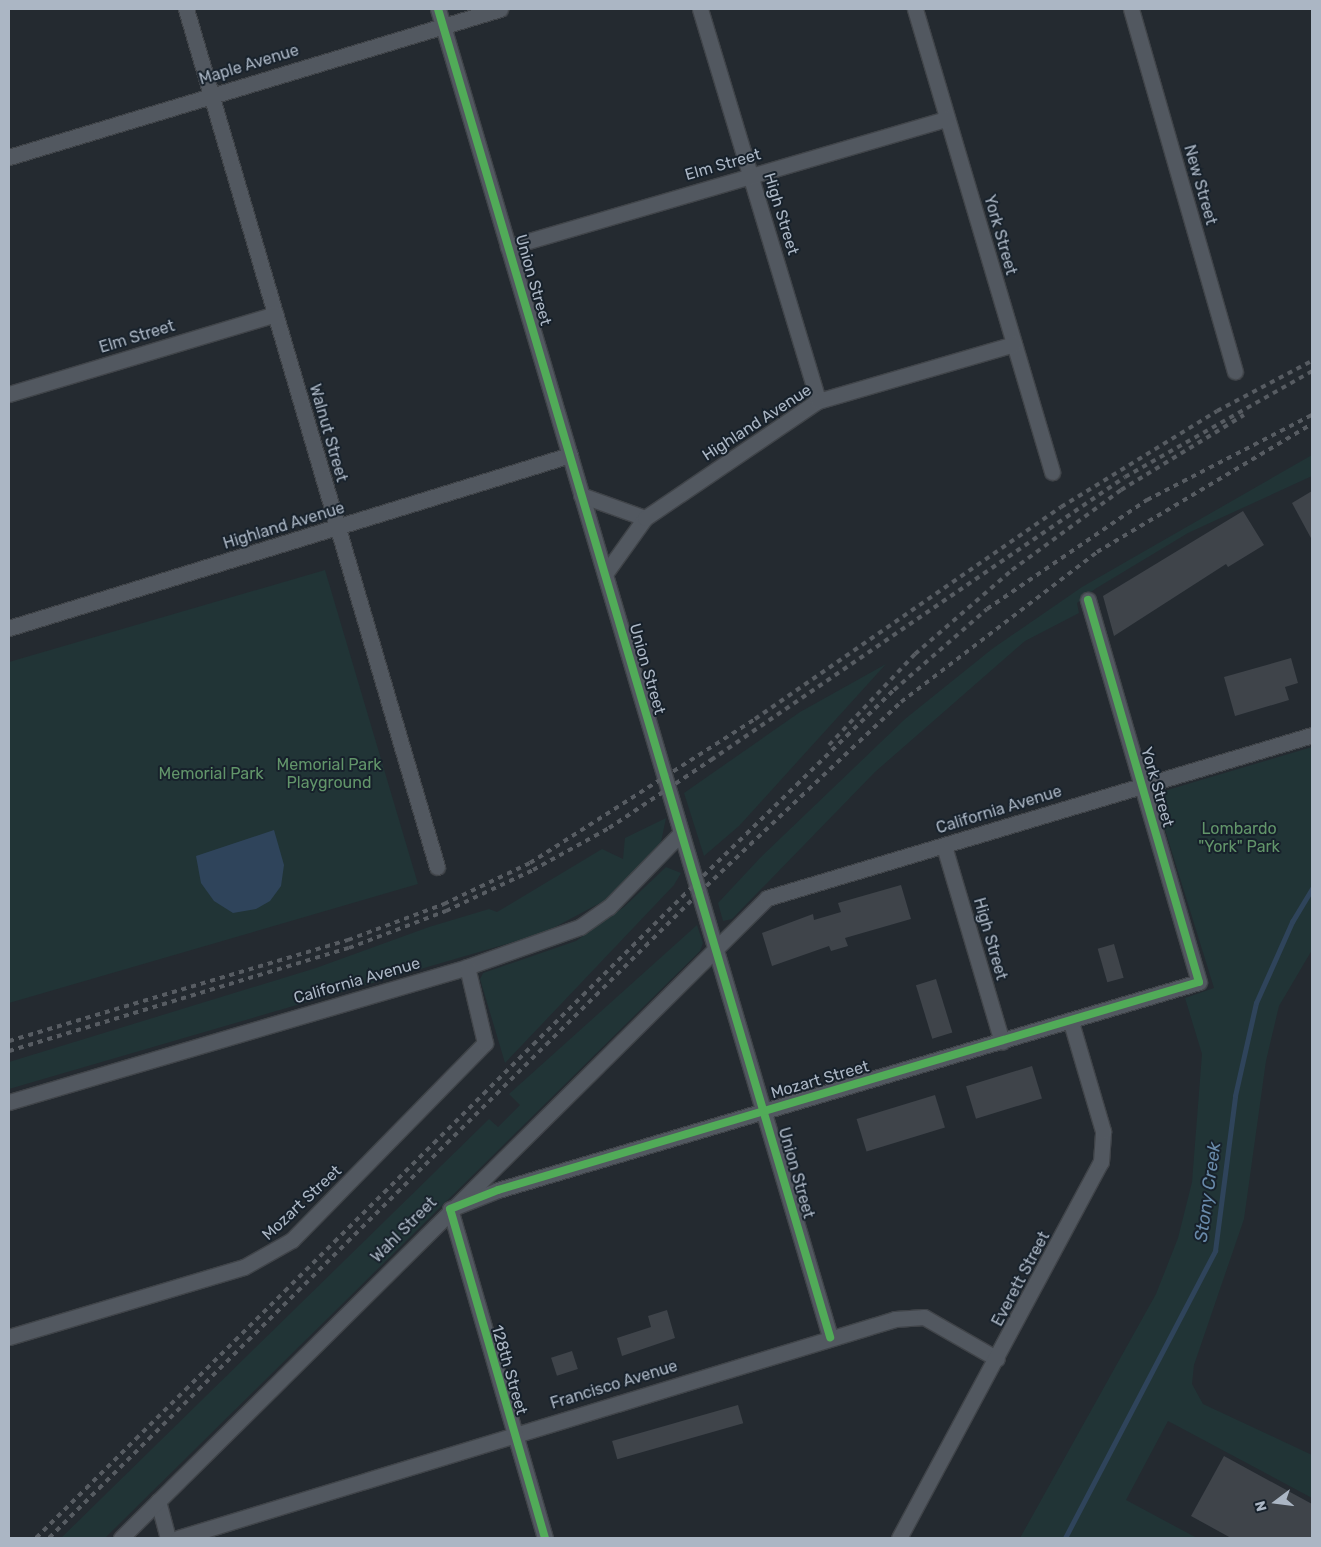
<!DOCTYPE html>
<style>
body{margin:0}
#map{position:relative;width:1321px;height:1547px;overflow:hidden;background:#242a30;font-family:Rubik,sans-serif}
div>[style]{position:absolute}
.green>*{inset:0;background:#213436}
.water>*{inset:0;background:#2f445b}
.stream>*{height:4.5px;margin:-2.25px;padding:0 2.25px;transform-origin:2.25px;border-radius:2.25px;background:#2f445b}
.building>*{inset:0;background:#3f444a;transform-origin:0 0}
.roads{filter:drop-shadow(1px 0 #404449) drop-shadow(-1px 0 #404449) drop-shadow(0 1px #404449) drop-shadow(0 -1px #404449)}
.minor>*{height:15px;margin:-7.5px;padding:0 7.5px;transform-origin:7.5px;border-radius:7.5px;background:#525860}
.rail>*{height:4px;margin-top:-2px;transform-origin:0;background:repeating-linear-gradient(90deg,#575c62 0 5px,transparent 0 10px)}
.cycleway>*{height:8px;margin:-4px;padding:0 4px;transform-origin:4px;border-radius:4px;background:#51ab58}
span{translate:-50% -50%;white-space:nowrap;text-align:center;line-height:1.15;-webkit-text-stroke:4px #17212b;paint-order:stroke}
.street-label{font-size:16px;color:#abb6c4}
.park-label{font-size:16px;color:#62956a}
.water-label{font-size:18px;color:#698aaa;font-style:italic}
.frame{position:absolute;inset:0;border:10px solid #abb6c4;pointer-events:none}
.north{position:absolute;left:1251px;top:1477px;width:50px;height:50px;-webkit-text-stroke:4px #17212b;paint-order:stroke;rotate:255deg;font-size:14px;font-weight:700;line-height:20px;text-align:center;color:#abb6c4}
.north::after{content:'';display:block;margin:auto;width:18px;height:22px;background:#abb6c4;clip-path:polygon(50% 0,100% 100%,50% 72%,0 100%)}
</style>
<div id="map">
<div class="green">
<i style="clip-path:polygon(1312px 455px,1312px 476px,1188px 533px,1095px 589px,1077px 603px,1079px 613px,1025px 641px,875px 772px,732px 919px,723px 921px,718px 903px,760px 858px,905px 719px,992px 649px,1082px 587px)"></i>
<i style="clip-path:polygon(325px 570px,418px 884px,9px 1003px,9px 662px)"></i>
<i style="clip-path:polygon(886px 664px,739px 826px,704px 856px,684px 793px,800px 712px)"></i>
<i style="clip-path:polygon(1312px 747px,1312px 950px,1279px 1006px,1266px 1061px,1244px 1219px,1194px 1365px,1192px 1384px,1203px 1404px,1312px 1455px,1312px 1498px,1168px 1421px,1126px 1500px,1197px 1538px,1020px 1538px,1156px 1294px,1178px 1238px,1192px 1182px,1202px 1054px,1185px 998px,1214px 988px,1154px 794px)"></i>
<i style="clip-path:polygon(666px 818px,661px 842px,613px 896px,544px 933px,9px 1089px,9px 1062px,316px 968px,429px 927px,489px 909px,497px 912px,602px 849px,623px 859px,625px 838px)"></i>
<i style="clip-path:polygon(666px 867px,681px 873px,674px 885px,505px 1063px,480px 979px,483px 973px,576px 941px,624px 907px)"></i>
<i style="clip-path:polygon(697px 925px,703px 943px,700px 951px,105px 1538px,61px 1538px,489px 1119px,498px 1127px,520px 1105px,509px 1094px)"></i>
</div>
<div class="water">
<i style="clip-path:polygon(274px 830px,284px 865px,281px 886px,270px 901px,256px 909px,233px 913px,214px 901px,201px 883px,196px 856px)"></i>
</div>
<div class="stream">
<i style="left:1065px;top:1538px;width:324px;rotate:-62.4deg"></i>
<i style="left:1215px;top:1251px;width:156px;rotate:-82.6deg"></i>
<i style="left:1235px;top:1096px;width:95px;rotate:-77.3deg"></i>
<i style="left:1256px;top:1003px;width:89px;rotate:-66deg"></i>
<i style="left:1292px;top:922px;width:39px;rotate:-59deg"></i>
</div>
<div class="building">
<i style="clip-path:polygon(1312px 491px,1312px 540px,1292px 503px)"></i>
<i style="clip-path:polygon(1243px 511px,1264px 545px,1228px 567px,1226px 564px,1114px 636px,1103px 596px)"></i>
<i style="clip-path:polygon(1291px 658px,1298px 683px,1285px 687px,1289px 700px,1235px 716px,1224px 677px)"></i>
<i style="clip-path:polygon(901px 885px,911px 919px,845px 938px,848px 946px,831px 951px,829px 946px,772px 966px,762px 933px,813px 914px,814px 920px,841px 912px,838px 903px)"></i>
<i style="left:1114px;top:944px;width:35px;height:17px;rotate:74deg"></i>
<i style="left:936px;top:979px;width:56px;height:21px;rotate:73deg"></i>
<i style="left:1032px;top:1066px;width:34px;height:69px;rotate:73deg"></i>
<i style="left:935px;top:1095px;width:34px;height:82px;rotate:73deg"></i>
<i style="clip-path:polygon(667px 1310px,675px 1338px,622px 1356px,617px 1338px,651px 1327px,648px 1316px)"></i>
<i style="left:572px;top:1351px;width:19px;height:22px;rotate:72deg"></i>
<i style="left:738px;top:1405px;width:19px;height:131px;rotate:74deg"></i>
<i style="clip-path:polygon(1224px 1456px,1312px 1504px,1312px 1538px,1231px 1538px,1191px 1516px)"></i>
</div>
<div class="roads">
<div class="minor">
<i style="left:186px;top:9px;width:894px;rotate:73.69deg"></i>
<i style="left:438px;top:9px;width:1385px;rotate:73.55deg"></i>
<i style="left:700px;top:9px;width:409px;rotate:73.2deg"></i>
<i style="left:915px;top:9px;width:483px;rotate:73.5deg"></i>
<i style="left:1131px;top:9px;width:377px;rotate:74deg"></i>
<i style="left:9px;top:157px;width:513px;rotate:-16.77deg"></i>
<i style="left:508px;top:247px;width:457px;rotate:-16.3deg"></i>
<i style="left:9px;top:394px;width:278px;rotate:-16.7deg"></i>
<i style="left:581px;top:495px;width:68px;rotate:19.8deg"></i>
<i style="left:605px;top:574px;width:69px;rotate:-54.5deg"></i>
<i style="left:645px;top:518px;width:209px;rotate:-34.1deg"></i>
<i style="left:818px;top:401px;width:204px;rotate:-16.2deg"></i>
<i style="left:9px;top:628px;width:587px;rotate:-17.14deg"></i>
<i style="left:944px;top:846px;width:204px;rotate:73.5deg"></i>
<i style="left:9px;top:1102px;width:477px;rotate:-16.4deg"></i>
<i style="left:467px;top:967px;width:120px;rotate:-19.5deg"></i>
<i style="left:580px;top:927px;width:35px;rotate:-35deg"></i>
<i style="left:609px;top:907px;width:103px;rotate:-45.8deg"></i>
<i style="left:9px;top:1337px;width:245px;rotate:-16.6deg"></i>
<i style="left:244px;top:1267px;width:55px;rotate:-29.4deg"></i>
<i style="left:292px;top:1240px;width:276px;rotate:-45.6deg"></i>
<i style="left:485px;top:1043px;width:78px;rotate:-103.3deg"></i>
<i style="left:158px;top:1501px;width:38px;rotate:75deg"></i>
<i style="left:121px;top:1538px;width:909px;rotate:-44.73deg"></i>
<i style="left:767px;top:898px;width:569px;rotate:-16.65deg"></i>
<i style="left:178px;top:1538px;width:750px;rotate:-16.98deg"></i>
<i style="left:895px;top:1319px;width:29px;rotate:-4deg"></i>
<i style="left:924px;top:1317px;width:84px;rotate:29.9deg"></i>
<i style="left:545px;top:1538px;width:342px;rotate:-106.1deg"></i>
<i style="left:450px;top:1209px;width:52px;rotate:-21.6deg"></i>
<i style="left:498px;top:1190px;width:731px;rotate:-16.53deg"></i>
<i style="left:1199px;top:982px;width:398px;rotate:-106.2deg"></i>
<i style="left:899px;top:1538px;width:427px;rotate:-61.8deg"></i>
<i style="left:1101px;top:1162px;width:31px;rotate:-86deg"></i>
<i style="left:1103px;top:1131px;width:114px;rotate:-106.4deg"></i>
</div>
</div>
<div class="rail">
<i style="left:829px;top:745px;width:125px;rotate:-46.6deg"></i>
<i style="left:915px;top:654px;width:128px;rotate:-40.9deg"></i>
<i style="left:1012px;top:570px;width:135px;rotate:-36.3deg"></i>
<i style="left:1121px;top:490px;width:144px;rotate:-31.4deg"></i>
<i style="left:9px;top:1041px;width:354px;rotate:-16.6deg"></i>
<i style="left:348px;top:940px;width:103px;rotate:-20.6deg"></i>
<i style="left:444px;top:904px;width:95px;rotate:-25.5deg"></i>
<i style="left:530px;top:863px;width:267px;rotate:-32.6deg"></i>
<i style="left:755px;top:719px;width:372px;rotate:-34.7deg"></i>
<i style="left:1061px;top:507px;width:183px;rotate:-31.6deg"></i>
<i style="left:1217px;top:411px;width:107px;rotate:-27.8deg"></i>
<i style="left:9px;top:1051px;width:355px;rotate:-16.9deg"></i>
<i style="left:349px;top:948px;width:104px;rotate:-20.9deg"></i>
<i style="left:446px;top:911px;width:96px;rotate:-25.2deg"></i>
<i style="left:533px;top:870px;width:87px;rotate:-28.9deg"></i>
<i style="left:609px;top:828px;width:123px;rotate:-33.7deg"></i>
<i style="left:711px;top:760px;width:501px;rotate:-34.36deg"></i>
<i style="left:1125px;top:477px;width:215px;rotate:-29.5deg"></i>
<i style="left:36px;top:1538px;width:930px;rotate:-44.78deg"></i>
<i style="left:696px;top:883px;width:277px;rotate:-44.3deg"></i>
<i style="left:894px;top:690px;width:123px;rotate:-41.1deg"></i>
<i style="left:987px;top:609px;width:194px;rotate:-34.3deg"></i>
<i style="left:1147px;top:500px;width:186px;rotate:-27.3deg"></i>
<i style="left:49px;top:1538px;width:916px;rotate:-44.78deg"></i>
<i style="left:699px;top:893px;width:278px;rotate:-43.4deg"></i>
<i style="left:901px;top:702px;width:247px;rotate:-37.4deg"></i>
<i style="left:1097px;top:552px;width:250px;rotate:-30.8deg"></i>
</div>
<div class="cycleway">
<i style="left:438px;top:9px;width:1385px;rotate:73.55deg"></i>
<i style="left:545px;top:1538px;width:342px;rotate:-106.1deg"></i>
<i style="left:450px;top:1209px;width:52px;rotate:-21.6deg"></i>
<i style="left:498px;top:1190px;width:731px;rotate:-16.53deg"></i>
<i style="left:1199px;top:982px;width:398px;rotate:-106.2deg"></i>
</div>
<div class="street-label">
<span style="left:249px;top:65px;rotate:-17deg">Maple Avenue</span>
<span style="left:723px;top:165px;rotate:-16deg">Elm Street</span>
<span style="left:1200px;top:185px;rotate:74deg">New Street</span>
<span style="left:781px;top:214px;rotate:73deg">High Street</span>
<span style="left:1000px;top:235px;rotate:74deg">York Street</span>
<span style="left:533px;top:280px;rotate:74deg">Union Street</span>
<span style="left:137px;top:337px;rotate:-17deg">Elm Street</span>
<span style="left:757px;top:423px;rotate:-33deg">Highland Avenue</span>
<span style="left:328px;top:433px;rotate:74deg">Walnut Street</span>
<span style="left:284px;top:526px;rotate:-17deg">Highland Avenue</span>
<span style="left:647px;top:669px;rotate:74deg">Union Street</span>
<span style="left:1157px;top:787px;rotate:74deg">York Street</span>
<span style="left:999px;top:810px;rotate:-17deg">California Avenue</span>
<span style="left:990px;top:939px;rotate:74deg">High Street</span>
<span style="left:357px;top:981px;rotate:-16deg">California Avenue</span>
<span style="left:820px;top:1080px;rotate:-16deg">Mozart Street</span>
<span style="left:796px;top:1173px;rotate:74deg">Union Street</span>
<span style="left:302px;top:1203px;rotate:-43deg">Mozart Street</span>
<span style="left:404px;top:1230px;rotate:-45deg">Wahl Street</span>
<span style="left:1021px;top:1279px;rotate:-62deg">Everett Street</span>
<span style="left:509px;top:1370px;rotate:74deg">128th Street</span>
<span style="left:614px;top:1385px;rotate:-17deg">Francisco Avenue</span>
</div>
<div class="park-label">
<span style="left:329px;top:774px">Memorial Park<br>Playground</span>
<span style="left:211px;top:774px">Memorial Park</span>
<span style="left:1239px;top:838px">Lombardo<br>"York" Park</span>
</div>
<div class="water-label">
<span style="left:1208px;top:1192px;rotate:-82deg">Stony Creek</span>
</div>
<div class="frame"></div>
<div class="north">N</div>
</div>
